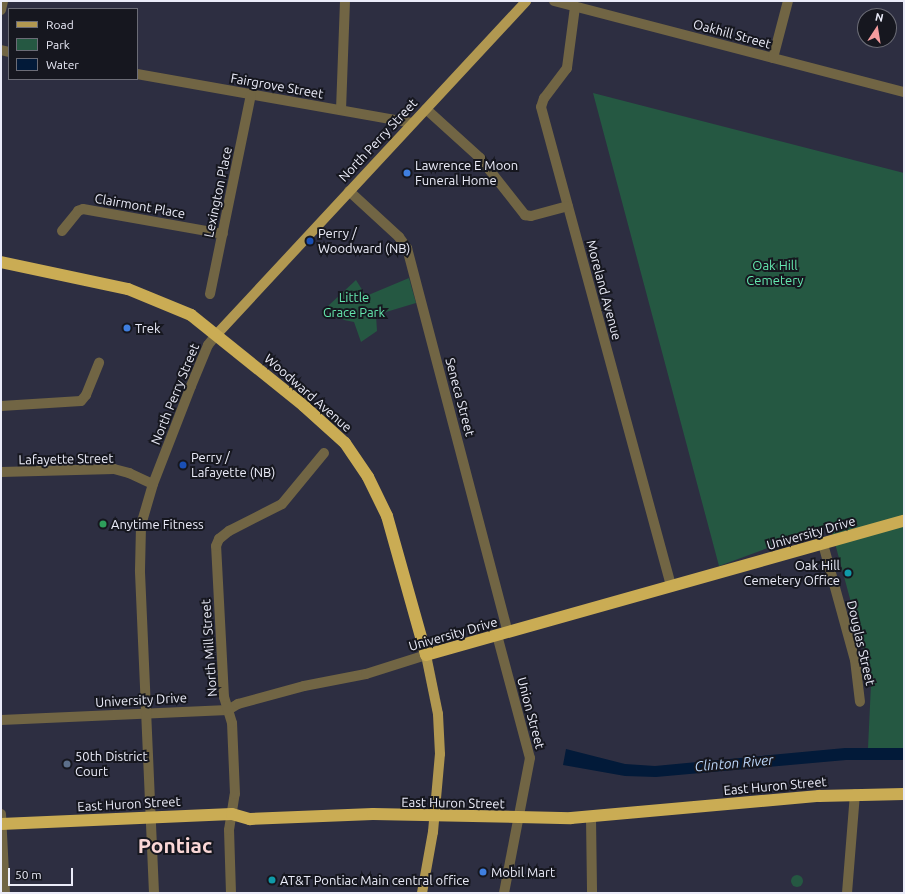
<!DOCTYPE html>
<style>
body{margin:0}
#map{position:relative;width:905px;height:894px;overflow:hidden;background:#2d2e41;font-family:Ubuntu,sans-serif}
div>[style]{position:absolute}
.green>*{inset:0;background:#255842}
.round{border-radius:50%}
.water>*{inset:0;background:#021a39}
.minor>*{height:10px;margin:-5px;padding:0 5px;transform-origin:5px;border-radius:5px;background:#716544}
.major>*{height:10px;margin:-5px;padding:0 5px;transform-origin:5px;border-radius:5px;background:#b19851}
.highway>*{height:12px;margin:-6px;padding:0 6px;transform-origin:6px;border-radius:6px;background:#caac54}
.dots>*{width:11px;height:11px;translate:-50% -50%;box-sizing:border-box;border:2px solid #16171f;border-radius:50%}
span{translate:-50% -50%;white-space:nowrap;text-align:center;line-height:1.15;-webkit-text-stroke:4px #16171f;paint-order:stroke}
.street-label{font-size:13px;color:#ebecf9}
.poi-label{font-size:13px;color:#ebecf9}
.left{translate:0 -50%;text-align:left}
.right{translate:-100% -50%;text-align:right}
.park-label{font-size:13px;color:#65e8af}
.water-label{font-size:14px;color:#bbd6f9;font-style:italic}
.town-label{font-size:21px;color:#fad7d6;font-weight:700}
.frame{position:absolute;inset:0;border:2px solid #ebecf9;pointer-events:none}
.legend{position:absolute;left:8px;top:8px;width:130px;height:72px;box-sizing:border-box;background:#16171f;border:1px solid #6b6c76;margin:0;padding:5px 7px;list-style:none;font-size:12px;color:#ebecf9}
.legend li{display:flex;align-items:center;gap:8px;height:20px}
.legend b{width:20px;border:1px solid #6b6c76}
.north{position:absolute;left:857px;top:8px;width:40px;height:40px;box-sizing:border-box;background:#16171f;border:1px solid #6b6c76;border-radius:50%;rotate:12deg;font-size:11px;font-weight:700;line-height:16px;text-align:center;color:#ebecf9}
.north::after{content:'';display:block;margin:auto;width:14px;height:18px;background:#f59b9d;clip-path:polygon(50% 0,100% 100%,50% 72%,0 100%)}
.scale{position:absolute;left:8px;top:868px;width:65px;height:18px;box-sizing:border-box;border:2px solid #ebecf9;border-top:0;padding-left:5px;font-size:12px;line-height:14px;white-space:nowrap;color:#ebecf9;-webkit-text-stroke:3px #16171f;paint-order:stroke}
</style>
<div id="map">
<div class="green">
<i style="clip-path:polygon(593px 93px,904px 173px,904px 748px,868px 748px,871px 684px,868px 665px,830px 525px,719px 566px)"></i>
<i style="clip-path:polygon(409px 278px,416px 303px,376px 315px,377px 331px,361px 342px,354px 322px,344px 320px,328px 306px,356px 280px,366px 296px)"></i>
<i class="round" style="left:791px;top:875px;width:12px;height:12px"></i>
</div>
<div class="water">
<i style="clip-path:polygon(845px 748px,904px 748px,904px 760px,846px 760px,656px 777px,625px 776px,563px 765px,566px 749px,625px 764px,655px 766px)"></i>
</div>
<div class="minor">
<i style="left:554px;top:1px;width:362px;rotate:14.6deg"></i>
<i style="left:575px;top:7px;width:62px;rotate:97.5deg"></i>
<i style="left:567px;top:68px;width:38px;rotate:127deg"></i>
<i style="left:544px;top:98px;width:9px;rotate:108deg"></i>
<i style="left:541px;top:107px;width:497px;rotate:74.8deg"></i>
<i style="left:1px;top:10px;width:9px;rotate:-77deg"></i>
<i style="left:1px;top:50px;width:8px;rotate:14deg"></i>
<i style="left:773px;top:58px;width:59px;rotate:-75.3deg"></i>
<i style="left:137px;top:74px;width:279px;rotate:10.1deg"></i>
<i style="left:426px;top:109px;width:73px;rotate:42.2deg"></i>
<i style="left:480px;top:158px;width:73px;rotate:51.7deg"></i>
<i style="left:525px;top:215px;width:6px;rotate:9deg"></i>
<i style="left:531px;top:216px;width:38px;rotate:-15deg"></i>
<i style="left:341px;top:110px;width:109px;rotate:-87.9deg"></i>
<i style="left:349px;top:191px;width:68px;rotate:42.6deg"></i>
<i style="left:399px;top:237px;width:14px;rotate:54deg"></i>
<i style="left:407px;top:248px;width:397px;rotate:75.3deg"></i>
<i style="left:62px;top:231px;width:26px;rotate:-51deg"></i>
<i style="left:78px;top:211px;width:5px;rotate:-22deg"></i>
<i style="left:83px;top:209px;width:142px;rotate:10.1deg"></i>
<i style="left:210px;top:294px;width:203px;rotate:-78.4deg"></i>
<i style="left:1px;top:406px;width:80px;rotate:-3.6deg"></i>
<i style="left:81px;top:401px;width:8px;rotate:-50deg"></i>
<i style="left:86px;top:395px;width:35px;rotate:-68deg"></i>
<i style="left:1px;top:472px;width:113px;rotate:-1.5deg"></i>
<i style="left:114px;top:469px;width:16px;rotate:15deg"></i>
<i style="left:129px;top:473px;width:26px;rotate:25deg"></i>
<i style="left:823px;top:544px;width:120px;rotate:74.6deg"></i>
<i style="left:855px;top:660px;width:42px;rotate:83.2deg"></i>
<i style="left:497px;top:635px;width:127px;rotate:75deg"></i>
<i style="left:530px;top:758px;width:137px;rotate:100.9deg"></i>
<i style="left:1px;top:720px;width:227px;rotate:-2.5deg"></i>
<i style="left:228px;top:710px;width:12px;rotate:-31deg"></i>
<i style="left:238px;top:704px;width:68px;rotate:-15.3deg"></i>
<i style="left:304px;top:686px;width:63px;rotate:-11deg"></i>
<i style="left:366px;top:674px;width:63px;rotate:-17.6deg"></i>
<i style="left:1px;top:814px;width:79px;rotate:87.1deg"></i>
<i style="left:591px;top:818px;width:75px;rotate:89.2deg"></i>
<i style="left:154px;top:893px;width:323px;rotate:-92.5deg"></i>
<i style="left:140px;top:570px;width:45px;rotate:-88.7deg"></i>
<i style="left:141px;top:525px;width:43px;rotate:-73.7deg"></i>
<i style="left:153px;top:484px;width:105px;rotate:-68.8deg"></i>
<i style="left:191px;top:386px;width:44px;rotate:-67.5deg"></i>
<i style="left:208px;top:345px;width:14px;rotate:-51deg"></i>
<i style="left:231px;top:893px;width:63px;rotate:-91.8deg"></i>
<i style="left:229px;top:830px;width:36px;rotate:-81deg"></i>
<i style="left:235px;top:794px;width:71px;rotate:-92.4deg"></i>
<i style="left:232px;top:723px;width:27px;rotate:-107deg"></i>
<i style="left:224px;top:697px;width:151px;rotate:-93deg"></i>
<i style="left:216px;top:546px;width:8px;rotate:-67deg"></i>
<i style="left:219px;top:539px;width:13px;rotate:-39deg"></i>
<i style="left:229px;top:531px;width:59px;rotate:-27deg"></i>
<i style="left:282px;top:504px;width:66px;rotate:-50.5deg"></i>
<i style="left:847px;top:893px;width:99px;rotate:-85.4deg"></i>
</div>
<div class="major">
<i style="left:217px;top:334px;width:454px;rotate:-47.1deg"></i>
<i style="left:422px;top:893px;width:62px;rotate:-79.8deg"></i>
<i style="left:433px;top:832px;width:78px;rotate:-84.9deg"></i>
<i style="left:440px;top:754px;width:40px;rotate:-92.9deg"></i>
<i style="left:438px;top:714px;width:60px;rotate:-101.5deg"></i>
</div>
<div class="highway">
<i style="left:1px;top:262px;width:130px;rotate:12deg"></i>
<i style="left:128px;top:289px;width:68px;rotate:22.4deg"></i>
<i style="left:191px;top:315px;width:145px;rotate:38.8deg"></i>
<i style="left:304px;top:406px;width:55px;rotate:42.1deg"></i>
<i style="left:345px;top:443px;width:41px;rotate:55.9deg"></i>
<i style="left:368px;top:477px;width:43px;rotate:64deg"></i>
<i style="left:387px;top:516px;width:144px;rotate:74.3deg"></i>
<i style="left:426px;top:655px;width:496px;rotate:-15.7deg"></i>
<i style="left:1px;top:824px;width:231px;rotate:-2.5deg"></i>
<i style="left:232px;top:814px;width:19px;rotate:16deg"></i>
<i style="left:250px;top:819px;width:123px;rotate:-2.3deg"></i>
<i style="left:373px;top:814px;width:198px;rotate:1.2deg"></i>
<i style="left:571px;top:818px;width:249px;rotate:-5.1deg"></i>
<i style="left:819px;top:796px;width:85px;rotate:-1.3deg"></i>
</div>
<div class="dots">
<i style="left:407px;top:173px;background:#3f7fe0"></i>
<i style="left:310px;top:241px;background:#1a4fb4"></i>
<i style="left:127px;top:328px;background:#3f7fe0"></i>
<i style="left:183px;top:465px;background:#1a4fb4"></i>
<i style="left:103px;top:524px;background:#2e9e5b"></i>
<i style="left:848px;top:573px;background:#0f9aa8"></i>
<i style="left:67px;top:764px;background:#5c6f8a"></i>
<i style="left:483px;top:872px;background:#3f7fe0"></i>
<i style="left:272px;top:880px;background:#0f9aa8"></i>
</div>
<div class="street-label">
<span style="left:732px;top:34px;rotate:15deg">Oakhill Street</span>
<span style="left:277px;top:86px;rotate:10deg">Fairgrove Street</span>
<span style="left:378px;top:140px;rotate:-47deg">North Perry Street</span>
<span style="left:218px;top:192px;rotate:-78deg">Lexington Place</span>
<span style="left:140px;top:206px;rotate:10deg">Clairmont Place</span>
<span style="left:604px;top:290px;rotate:75deg">Moreland Avenue</span>
<span style="left:308px;top:393px;rotate:41deg">Woodward Avenue</span>
<span style="left:175px;top:394px;rotate:-68deg">North Perry Street</span>
<span style="left:460px;top:397px;rotate:75deg">Seneca Street</span>
<span style="left:66px;top:459px;rotate:-1deg">Lafayette Street</span>
<span style="left:811px;top:533px;rotate:-16deg">University Drive</span>
<span style="left:453px;top:634px;rotate:-16deg">University Drive</span>
<span style="left:861px;top:643px;rotate:77deg">Douglas Street</span>
<span style="left:209px;top:648px;rotate:-94deg">North Mill Street</span>
<span style="left:141px;top:700px;rotate:-3deg">University Drive</span>
<span style="left:531px;top:713px;rotate:75deg">Union Street</span>
<span style="left:775px;top:786px;rotate:-5deg">East Huron Street</span>
<span style="left:453px;top:803px;rotate:1deg">East Huron Street</span>
<span style="left:129px;top:804px;rotate:-3deg">East Huron Street</span>
</div>
<div class="poi-label">
<span class="left" style="left:415px;top:173px">Lawrence E Moon<br>Funeral Home</span>
<span class="left" style="left:318px;top:241px">Perry /<br>Woodward (NB)</span>
<span class="left" style="left:135px;top:328px">Trek</span>
<span class="left" style="left:191px;top:465px">Perry /<br>Lafayette (NB)</span>
<span class="left" style="left:111px;top:524px">Anytime Fitness</span>
<span class="right" style="left:840px;top:573px">Oak Hill<br>Cemetery Office</span>
<span class="left" style="left:75px;top:764px">50th District<br>Court</span>
<span class="left" style="left:491px;top:872px">Mobil Mart</span>
<span class="left" style="left:280px;top:880px">AT&amp;T Pontiac Main central office</span>
</div>
<div class="park-label">
<span style="left:775px;top:273px">Oak Hill<br>Cemetery</span>
<span style="left:354px;top:305px">Little<br>Grace Park</span>
</div>
<div class="water-label">
<span style="left:734px;top:763px;rotate:-5deg">Clinton River</span>
</div>
<div class="town-label">
<span style="left:175px;top:845px">Pontiac</span>
</div>
<div class="frame"></div>
<ul class="legend">
<li><b style="height:5px;background:#b19851"></b>Road</li>
<li><b style="height:11px;background:#255842"></b>Park</li>
<li><b style="height:11px;background:#021a39"></b>Water</li>
</ul>
<div class="north">N</div>
<div class="scale">50 m</div>
</div>
